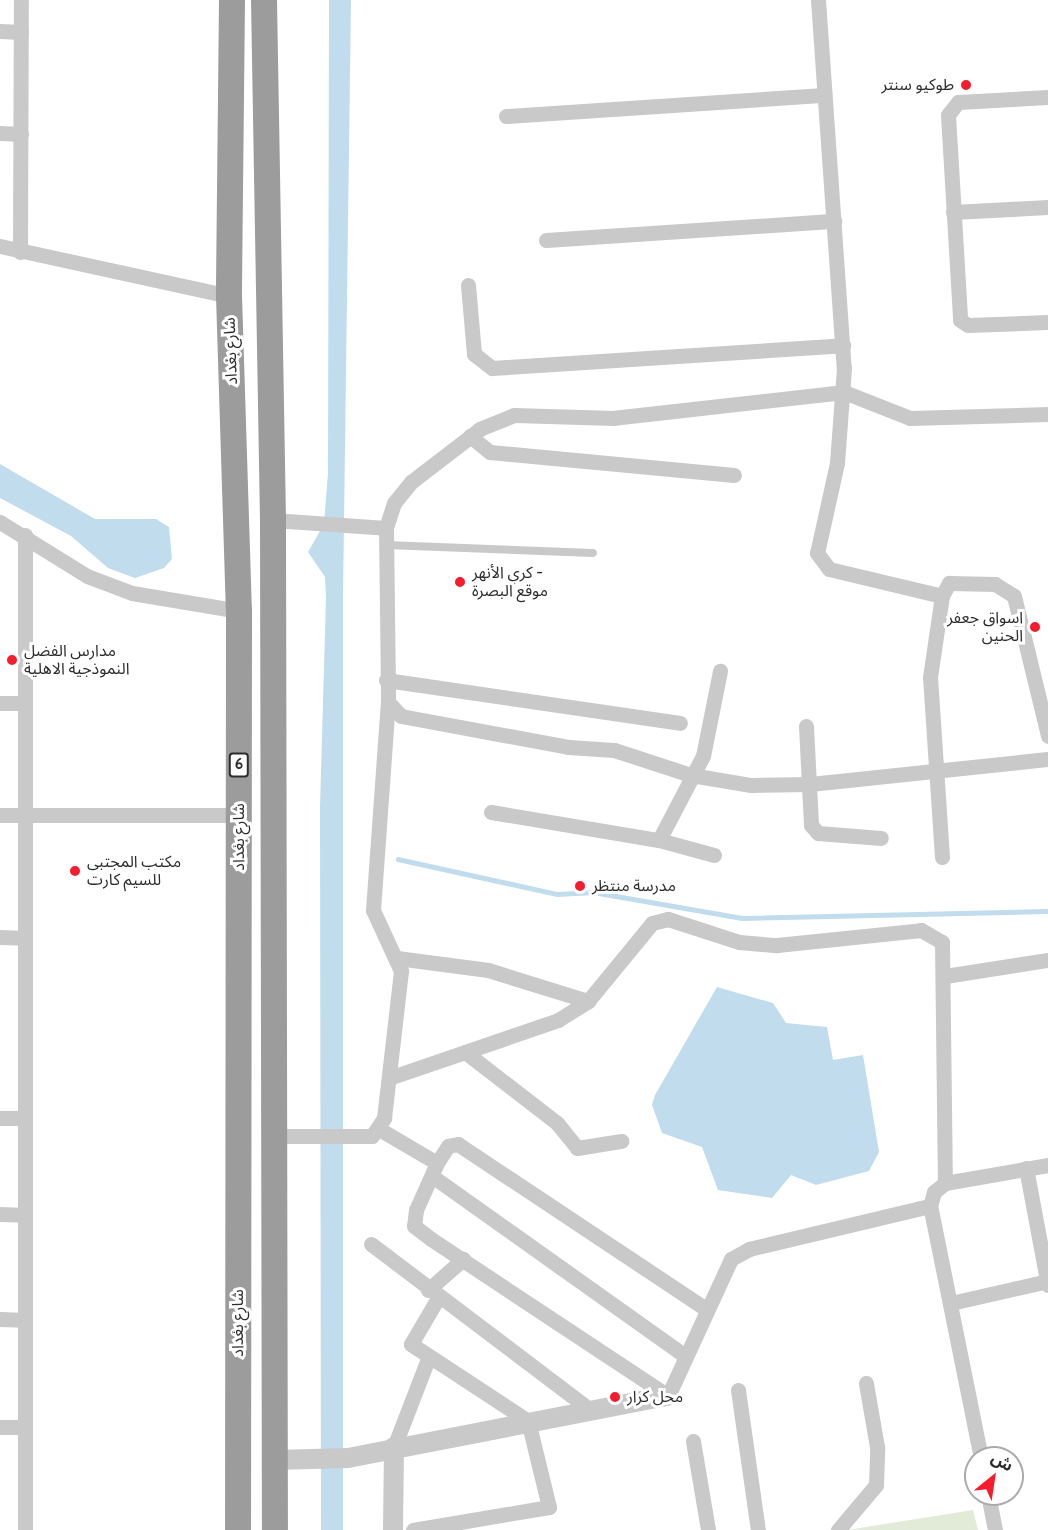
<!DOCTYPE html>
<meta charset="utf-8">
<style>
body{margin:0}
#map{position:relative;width:1048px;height:1530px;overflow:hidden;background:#fff;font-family:Cabin,"Noto Sans Arabic",sans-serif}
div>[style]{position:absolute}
.green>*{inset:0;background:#e2ebd7}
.water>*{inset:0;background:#c1dced}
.stream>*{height:4.5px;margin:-2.25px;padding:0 2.25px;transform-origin:2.25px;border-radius:2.25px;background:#c1dced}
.service>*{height:8px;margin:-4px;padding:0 4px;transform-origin:4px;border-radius:4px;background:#c9c9c9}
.minor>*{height:15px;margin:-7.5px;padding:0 7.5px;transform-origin:7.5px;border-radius:7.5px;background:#c9c9c9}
.tertiary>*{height:20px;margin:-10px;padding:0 10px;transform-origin:10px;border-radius:10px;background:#c9c9c9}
.trunk>*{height:26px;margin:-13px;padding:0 13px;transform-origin:13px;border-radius:13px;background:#9c9c9c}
.dots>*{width:16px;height:16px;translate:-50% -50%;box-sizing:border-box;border:3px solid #fff;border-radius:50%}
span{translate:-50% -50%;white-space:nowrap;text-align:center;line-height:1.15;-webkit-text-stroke:6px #fff;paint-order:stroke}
.shield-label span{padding:2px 4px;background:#fff;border:2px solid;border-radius:4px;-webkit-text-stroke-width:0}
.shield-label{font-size:15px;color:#2c2c2c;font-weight:700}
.poi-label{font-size:16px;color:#2c2c2c}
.right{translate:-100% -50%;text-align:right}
.left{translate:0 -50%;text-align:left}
.street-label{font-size:16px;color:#2c2c2c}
.north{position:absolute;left:964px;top:1446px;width:60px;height:60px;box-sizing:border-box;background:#fff;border:2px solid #ababab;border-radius:50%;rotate:30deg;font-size:16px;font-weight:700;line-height:24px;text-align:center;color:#2c2c2c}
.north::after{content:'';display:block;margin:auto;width:21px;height:27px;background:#f41c2d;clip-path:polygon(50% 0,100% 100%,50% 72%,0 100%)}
</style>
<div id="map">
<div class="green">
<i style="clip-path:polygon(973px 1510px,978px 1530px,847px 1530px)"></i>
</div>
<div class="water">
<i style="clip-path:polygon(329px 0,351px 0,343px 596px,343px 1530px,321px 1530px,320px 807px,326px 597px,325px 577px,308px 552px,324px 524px,328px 473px)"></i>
<i style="clip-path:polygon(0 464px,95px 519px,156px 519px,169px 527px,172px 559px,164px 568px,135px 578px,108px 568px,71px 536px,0 498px)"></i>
<i style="clip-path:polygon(717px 987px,773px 1003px,786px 1023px,827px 1027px,833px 1060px,863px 1055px,879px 1152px,869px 1171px,816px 1185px,791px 1175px,772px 1198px,718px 1190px,702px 1147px,662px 1133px,652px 1105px,655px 1095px)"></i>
</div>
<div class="stream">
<i style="left:398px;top:859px;width:163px;rotate:12.4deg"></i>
<i style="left:557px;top:894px;width:36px;rotate:-3deg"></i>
<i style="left:593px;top:892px;width:151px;rotate:9.9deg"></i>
<i style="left:742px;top:918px;width:306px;rotate:-1.3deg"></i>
</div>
<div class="service">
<i style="left:386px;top:545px;width:207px;rotate:2.2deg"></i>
</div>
<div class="minor">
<i style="left:818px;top:0;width:369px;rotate:86deg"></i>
<i style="left:844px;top:368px;width:95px;rotate:94.2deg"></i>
<i style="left:837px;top:463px;width:92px;rotate:102.5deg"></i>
<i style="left:817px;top:553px;width:20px;rotate:53deg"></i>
<i style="left:829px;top:569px;width:116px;rotate:13.4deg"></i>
<i style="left:0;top:31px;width:21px;rotate:3deg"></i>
<i style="left:1048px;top:97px;width:90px;rotate:176.8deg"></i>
<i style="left:958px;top:102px;width:16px;rotate:128deg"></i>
<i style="left:948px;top:115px;width:205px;rotate:86.6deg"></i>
<i style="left:960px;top:320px;width:9px;rotate:32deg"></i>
<i style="left:968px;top:325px;width:80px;rotate:-2.1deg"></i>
<i style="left:506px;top:116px;width:319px;rotate:-3.8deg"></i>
<i style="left:0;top:133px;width:21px;rotate:3deg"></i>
<i style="left:953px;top:212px;width:95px;rotate:-3deg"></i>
<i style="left:546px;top:240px;width:289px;rotate:-3.8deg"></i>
<i style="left:0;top:246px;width:234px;rotate:12.3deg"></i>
<i style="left:20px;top:252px;width:252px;rotate:-89.8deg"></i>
<i style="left:468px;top:285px;width:69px;rotate:85deg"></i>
<i style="left:474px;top:354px;width:23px;rotate:38deg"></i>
<i style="left:492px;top:368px;width:352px;rotate:-3.7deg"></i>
<i style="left:1048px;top:414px;width:138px;rotate:178.3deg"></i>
<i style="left:910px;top:418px;width:71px;rotate:-158.5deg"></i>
<i style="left:844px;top:392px;width:231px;rotate:173.6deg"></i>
<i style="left:614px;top:418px;width:100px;rotate:-178.3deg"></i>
<i style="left:514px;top:415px;width:37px;rotate:158deg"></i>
<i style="left:480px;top:429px;width:87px;rotate:142.5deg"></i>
<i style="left:411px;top:482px;width:27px;rotate:129deg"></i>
<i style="left:394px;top:503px;width:26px;rotate:108deg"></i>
<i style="left:386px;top:528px;width:174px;rotate:89.3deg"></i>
<i style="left:388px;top:702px;width:19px;rotate:47deg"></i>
<i style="left:401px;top:716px;width:170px;rotate:10.5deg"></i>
<i style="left:568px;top:747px;width:46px;rotate:3.7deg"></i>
<i style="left:614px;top:750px;width:81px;rotate:18deg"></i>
<i style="left:691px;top:775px;width:61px;rotate:9.5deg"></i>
<i style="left:751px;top:785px;width:59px;rotate:-1deg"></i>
<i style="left:810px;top:784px;width:239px;rotate:-6deg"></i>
<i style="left:470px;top:436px;width:26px;rotate:39deg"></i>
<i style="left:490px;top:452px;width:245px;rotate:5.4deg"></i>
<i style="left:273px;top:520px;width:113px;rotate:4deg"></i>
<i style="left:0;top:522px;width:102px;rotate:31.8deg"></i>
<i style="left:87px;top:576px;width:48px;rotate:20.7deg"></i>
<i style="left:132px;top:593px;width:109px;rotate:9.5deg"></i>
<i style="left:386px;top:680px;width:297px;rotate:8.3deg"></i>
<i style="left:0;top:703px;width:25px"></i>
<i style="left:806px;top:726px;width:99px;rotate:87.1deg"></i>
<i style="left:811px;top:825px;width:11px;rotate:49deg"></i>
<i style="left:818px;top:833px;width:63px;rotate:4.5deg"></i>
<i style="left:491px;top:812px;width:170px;rotate:9.5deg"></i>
<i style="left:659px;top:840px;width:95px;rotate:-62.4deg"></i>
<i style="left:703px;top:756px;width:87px;rotate:-78.7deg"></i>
<i style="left:0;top:815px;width:239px"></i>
<i style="left:659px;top:840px;width:57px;rotate:15.3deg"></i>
<i style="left:942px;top:857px;width:180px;rotate:-93.8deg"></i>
<i style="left:930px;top:677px;width:82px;rotate:-81.6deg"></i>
<i style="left:942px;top:596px;width:15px;rotate:-62deg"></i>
<i style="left:949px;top:583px;width:46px;rotate:1.2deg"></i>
<i style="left:995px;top:584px;width:22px;rotate:32deg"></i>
<i style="left:1014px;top:596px;width:144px;rotate:76.3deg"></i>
<i style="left:0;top:937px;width:25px;rotate:2deg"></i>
<i style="left:397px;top:958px;width:92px;rotate:7.5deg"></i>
<i style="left:488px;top:970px;width:105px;rotate:17.2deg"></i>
<i style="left:945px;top:976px;width:103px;rotate:-8.9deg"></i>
<i style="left:465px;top:1052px;width:116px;rotate:37.7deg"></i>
<i style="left:557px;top:1123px;width:32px;rotate:51deg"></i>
<i style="left:577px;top:1148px;width:45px;rotate:-9deg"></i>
<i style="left:389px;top:1078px;width:179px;rotate:-18.9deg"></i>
<i style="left:558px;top:1020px;width:36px;rotate:-32deg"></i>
<i style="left:588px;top:1001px;width:101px;rotate:-50.6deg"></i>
<i style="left:652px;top:923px;width:16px;rotate:-14deg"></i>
<i style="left:668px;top:919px;width:75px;rotate:17.9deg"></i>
<i style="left:739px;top:942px;width:38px;rotate:5deg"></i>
<i style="left:777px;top:945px;width:145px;rotate:-5.9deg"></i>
<i style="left:921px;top:930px;width:24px;rotate:30deg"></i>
<i style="left:942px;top:942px;width:241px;rotate:89.3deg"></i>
<i style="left:0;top:1118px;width:25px"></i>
<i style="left:379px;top:1129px;width:67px;rotate:30.4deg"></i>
<i style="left:273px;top:1136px;width:99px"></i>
<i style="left:372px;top:1136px;width:22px;rotate:-56deg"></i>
<i style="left:384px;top:1118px;width:148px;rotate:-83.4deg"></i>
<i style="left:401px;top:971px;width:67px;rotate:-114.7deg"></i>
<i style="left:373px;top:910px;width:209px;rotate:-85.9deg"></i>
<i style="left:1026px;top:1168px;width:119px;rotate:79.4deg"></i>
<i style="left:432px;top:1176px;width:310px;rotate:35.4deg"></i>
<i style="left:0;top:1214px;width:25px;rotate:2deg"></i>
<i style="left:371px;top:1244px;width:273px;rotate:37.1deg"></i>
<i style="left:428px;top:1290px;width:47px;rotate:-41.5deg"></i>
<i style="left:951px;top:1303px;width:99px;rotate:-12.8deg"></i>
<i style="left:706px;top:1309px;width:298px;rotate:-146.4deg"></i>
<i style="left:458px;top:1144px;width:10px;rotate:169deg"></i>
<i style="left:448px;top:1146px;width:20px;rotate:123deg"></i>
<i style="left:437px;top:1163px;width:51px;rotate:114.1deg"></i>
<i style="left:416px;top:1210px;width:16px;rotate:97deg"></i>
<i style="left:414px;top:1226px;width:21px;rotate:37deg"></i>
<i style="left:431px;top:1239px;width:284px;rotate:33.5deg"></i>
<i style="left:668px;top:1396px;width:151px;rotate:-65.3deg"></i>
<i style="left:731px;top:1259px;width:21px;rotate:-29deg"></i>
<i style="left:749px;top:1249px;width:186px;rotate:-13.4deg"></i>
<i style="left:0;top:1319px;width:25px;rotate:2deg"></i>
<i style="left:738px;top:1390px;width:141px;rotate:81.9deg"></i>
<i style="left:0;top:1427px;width:25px"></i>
<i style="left:693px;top:1441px;width:90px;rotate:80.4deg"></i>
<i style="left:394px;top:1447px;width:94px;rotate:-68.9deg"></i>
<i style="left:981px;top:1458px;width:257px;rotate:-101.4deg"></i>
<i style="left:930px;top:1206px;width:15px;rotate:-74deg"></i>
<i style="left:934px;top:1192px;width:14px;rotate:-39deg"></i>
<i style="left:945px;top:1183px;width:105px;rotate:-9.9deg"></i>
<i style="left:988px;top:1494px;width:37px;rotate:79deg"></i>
<i style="left:25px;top:1530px;width:995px;rotate:-90deg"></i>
<i style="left:413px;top:1530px;width:138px;rotate:-9.6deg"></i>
<i style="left:549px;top:1507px;width:89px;rotate:-103.7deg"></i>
<i style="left:528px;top:1421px;width:140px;rotate:-146.7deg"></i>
<i style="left:411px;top:1344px;width:53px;rotate:-59.6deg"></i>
<i style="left:838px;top:1530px;width:59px;rotate:-49.8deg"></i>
<i style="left:876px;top:1485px;width:38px;rotate:-88deg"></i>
<i style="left:877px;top:1447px;width:65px;rotate:-99.8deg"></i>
</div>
<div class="tertiary">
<i style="left:275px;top:1460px;width:73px;rotate:-1.6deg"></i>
<i style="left:348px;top:1458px;width:326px;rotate:-11deg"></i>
<i style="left:393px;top:1530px;width:83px;rotate:-89.3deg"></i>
</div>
<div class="trunk">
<i style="left:232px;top:0;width:296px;rotate:90.6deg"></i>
<i style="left:229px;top:296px;width:315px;rotate:88.2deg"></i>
<i style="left:239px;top:611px;width:919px;rotate:90.06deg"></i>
<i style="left:264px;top:0;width:520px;rotate:89.01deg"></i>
<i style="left:273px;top:520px;width:1010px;rotate:89.89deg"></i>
</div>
<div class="dots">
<i style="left:966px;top:85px;background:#f41c2d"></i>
<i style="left:460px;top:582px;background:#f41c2d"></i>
<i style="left:1035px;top:627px;background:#f41c2d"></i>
<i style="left:12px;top:660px;background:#f41c2d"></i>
<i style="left:75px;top:871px;background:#f41c2d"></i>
<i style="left:580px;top:886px;background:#f41c2d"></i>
<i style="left:615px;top:1397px;background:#f41c2d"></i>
</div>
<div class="shield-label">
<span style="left:239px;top:765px">6</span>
</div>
<div class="poi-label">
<span class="right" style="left:954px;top:85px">طوكيو سنتر</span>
<span class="left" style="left:472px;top:582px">كري الأنهر -<br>موقع البصرة</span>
<span class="right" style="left:1023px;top:627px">اسواق جعفر<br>الحنين</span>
<span class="left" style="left:24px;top:660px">مدارس الفضل<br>النموذجية الاهلية</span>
<span class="left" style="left:87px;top:871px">مكتب المجتبى<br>للسيم كارت</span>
<span class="left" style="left:592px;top:886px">مدرسة منتظر</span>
<span class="left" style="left:627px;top:1397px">محل كرار</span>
</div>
<div class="street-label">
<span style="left:231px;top:351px;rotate:-92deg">شارع بغداد</span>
<span style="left:239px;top:837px;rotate:-90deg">شارع بغداد</span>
<span style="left:238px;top:1323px;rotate:-90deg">شارع بغداد</span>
</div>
<div class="north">ش</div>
</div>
